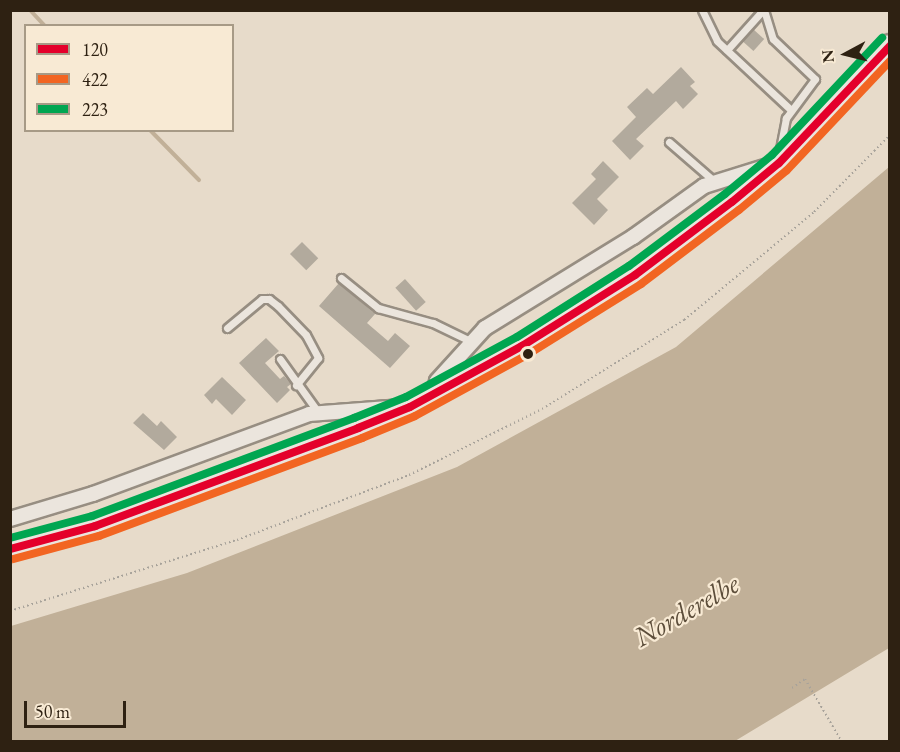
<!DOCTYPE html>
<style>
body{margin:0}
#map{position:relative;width:900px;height:752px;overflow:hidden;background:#e7dbca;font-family:"EB Garamond",serif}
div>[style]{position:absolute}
.water>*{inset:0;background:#c1b098}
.stream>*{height:4px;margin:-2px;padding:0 2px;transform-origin:2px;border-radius:2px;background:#c1b098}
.building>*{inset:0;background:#b2aa9d;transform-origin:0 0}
.path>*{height:2px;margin-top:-1px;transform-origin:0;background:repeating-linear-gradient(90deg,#a7a29a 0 1.5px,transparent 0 4.5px)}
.roads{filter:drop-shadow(2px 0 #978e82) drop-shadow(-2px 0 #978e82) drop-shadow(0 2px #978e82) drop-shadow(0 -2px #978e82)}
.lane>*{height:7px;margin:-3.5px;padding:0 3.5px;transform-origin:3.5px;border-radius:3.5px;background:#ebe5dd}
.street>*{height:14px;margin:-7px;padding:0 7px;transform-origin:7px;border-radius:7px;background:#ebe5dd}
.secondary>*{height:20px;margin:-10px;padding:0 10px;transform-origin:10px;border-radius:10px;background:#ebe5dd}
.bus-1>*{height:8px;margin:-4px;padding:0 4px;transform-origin:4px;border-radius:4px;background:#e4002b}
.bus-2>*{height:8px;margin:-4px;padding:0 4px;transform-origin:4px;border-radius:4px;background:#f26522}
.bus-3>*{height:8px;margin:-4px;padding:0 4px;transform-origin:4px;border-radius:4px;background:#00a651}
.dots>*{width:16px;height:16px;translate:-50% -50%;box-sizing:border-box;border:3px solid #f8ead4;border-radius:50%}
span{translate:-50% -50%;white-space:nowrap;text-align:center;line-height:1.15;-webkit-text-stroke:4.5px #f8ead4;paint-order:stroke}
.water-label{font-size:28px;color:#5c4d3a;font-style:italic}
.frame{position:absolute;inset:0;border:12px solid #2e2112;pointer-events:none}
.legend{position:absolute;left:24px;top:24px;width:210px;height:108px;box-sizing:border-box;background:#f8ead4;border:2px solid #a79a86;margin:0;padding:8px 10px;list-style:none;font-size:18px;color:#2e2112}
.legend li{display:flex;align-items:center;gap:12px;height:30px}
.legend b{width:30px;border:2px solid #a79a86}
.north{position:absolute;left:816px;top:24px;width:60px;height:60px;-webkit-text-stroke:4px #f8ead4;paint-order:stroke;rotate:263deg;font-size:16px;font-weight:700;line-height:24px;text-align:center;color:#2e2112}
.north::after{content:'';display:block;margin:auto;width:21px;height:27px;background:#2e2112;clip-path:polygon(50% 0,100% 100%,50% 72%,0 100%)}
.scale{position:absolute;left:24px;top:701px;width:102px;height:27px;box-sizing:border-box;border:3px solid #2e2112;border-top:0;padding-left:8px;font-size:18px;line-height:21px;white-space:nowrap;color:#2e2112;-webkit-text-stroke:4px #f8ead4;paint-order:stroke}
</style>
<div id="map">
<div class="water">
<i style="clip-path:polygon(889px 167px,889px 648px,735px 741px,11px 741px,11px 626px,187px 573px,457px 467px,676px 347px)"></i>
</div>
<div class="stream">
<i style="left:30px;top:10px;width:22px;rotate:47deg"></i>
<i style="left:150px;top:130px;width:70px;rotate:45.6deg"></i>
</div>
<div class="building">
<i style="left:753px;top:29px;width:15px;height:16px;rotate:42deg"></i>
<i style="clip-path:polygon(681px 67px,695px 82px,690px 86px,698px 94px,683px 109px,676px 101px,636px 139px,644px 146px,630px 160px,612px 141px,636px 117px,627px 107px,647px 88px,653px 94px)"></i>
<i style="clip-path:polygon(603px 161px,619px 177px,597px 199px,608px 210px,594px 225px,572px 203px,596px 179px,591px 174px)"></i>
<i style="left:302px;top:242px;width:23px;height:17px;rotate:45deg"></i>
<i style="left:405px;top:279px;width:31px;height:13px;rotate:48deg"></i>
<i style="clip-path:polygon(339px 283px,375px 314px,367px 323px,388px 341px,395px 333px,410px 346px,390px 368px,319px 306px)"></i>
<i style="clip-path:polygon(266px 338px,279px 351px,265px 363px,280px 379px,284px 376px,291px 384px,287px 387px,290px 390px,277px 403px,239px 363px)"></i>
<i style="clip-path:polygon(222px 377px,246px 400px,232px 415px,216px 399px,212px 404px,204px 395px)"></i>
<i style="clip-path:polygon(143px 413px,157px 426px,161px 421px,177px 437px,164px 450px,133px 423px)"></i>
</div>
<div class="path">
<i style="left:10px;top:611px;width:238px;rotate:-17.4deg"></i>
<i style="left:237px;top:540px;width:184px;rotate:-20.7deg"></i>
<i style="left:409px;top:475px;width:148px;rotate:-26.4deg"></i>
<i style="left:542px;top:409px;width:168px;rotate:-32.1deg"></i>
<i style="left:684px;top:320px;width:169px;rotate:-39.7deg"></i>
<i style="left:814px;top:212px;width:108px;rotate:-45.4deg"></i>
<i style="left:792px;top:688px;width:16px;rotate:-35deg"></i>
<i style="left:805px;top:679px;width:73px;rotate:59.6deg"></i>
</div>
<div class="roads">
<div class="lane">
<i style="left:702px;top:10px;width:34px;rotate:64deg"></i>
<i style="left:717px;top:41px;width:101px;rotate:43deg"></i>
<i style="left:764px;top:10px;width:30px;rotate:73deg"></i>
<i style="left:773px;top:39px;width:58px;rotate:43.6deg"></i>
<i style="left:815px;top:79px;width:49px;rotate:126.6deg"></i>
<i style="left:786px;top:118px;width:37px;rotate:101deg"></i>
<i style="left:727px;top:50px;width:54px;rotate:-48deg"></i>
<i style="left:669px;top:142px;width:60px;rotate:40.9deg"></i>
<i style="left:341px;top:278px;width:48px;rotate:39deg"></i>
<i style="left:378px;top:308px;width:57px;rotate:15.3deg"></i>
<i style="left:433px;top:323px;width:41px;rotate:25.9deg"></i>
<i style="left:227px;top:328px;width:45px;rotate:-39.6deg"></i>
<i style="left:262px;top:299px;width:7px"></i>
<i style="left:269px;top:299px;width:11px;rotate:38deg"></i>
<i style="left:278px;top:306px;width:40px;rotate:46deg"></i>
<i style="left:306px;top:335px;width:26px;rotate:62deg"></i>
<i style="left:318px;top:358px;width:35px;rotate:129deg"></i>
<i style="left:280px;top:359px;width:65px;rotate:54.4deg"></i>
</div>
<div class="street">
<i style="left:434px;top:395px;width:14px;rotate:-78deg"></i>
<i style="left:437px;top:381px;width:72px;rotate:-47.8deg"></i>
<i style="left:485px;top:328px;width:174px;rotate:-31.6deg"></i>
<i style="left:633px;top:237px;width:87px;rotate:-35.7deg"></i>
<i style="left:704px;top:186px;width:73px;rotate:-17.4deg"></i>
<i style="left:10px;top:519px;width:87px;rotate:-16.8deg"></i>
<i style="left:93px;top:494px;width:230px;rotate:-20.3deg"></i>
<i style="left:309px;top:414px;width:93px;rotate:-4.3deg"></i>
</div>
<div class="secondary">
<i style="left:10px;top:549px;width:88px;rotate:-15.1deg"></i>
<i style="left:95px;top:526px;width:281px;rotate:-20.4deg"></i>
<i style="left:358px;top:428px;width:56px;rotate:-22deg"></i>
<i style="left:410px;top:407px;width:128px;rotate:-28.6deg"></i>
<i style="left:522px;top:346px;width:133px;rotate:-32.1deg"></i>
<i style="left:635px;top:275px;width:121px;rotate:-37deg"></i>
<i style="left:732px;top:202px;width:61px;rotate:-39.7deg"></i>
<i style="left:779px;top:163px;width:162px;rotate:-46.8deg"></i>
</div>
</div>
<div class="bus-1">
<i style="left:10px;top:549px;width:88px;rotate:-15.1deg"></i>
<i style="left:95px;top:526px;width:281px;rotate:-20.4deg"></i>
<i style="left:358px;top:428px;width:56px;rotate:-22deg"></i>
<i style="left:410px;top:407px;width:128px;rotate:-28.6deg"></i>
<i style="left:522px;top:346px;width:133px;rotate:-32.1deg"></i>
<i style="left:635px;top:275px;width:121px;rotate:-37deg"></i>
<i style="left:732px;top:202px;width:61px;rotate:-39.7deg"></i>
<i style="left:779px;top:163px;width:161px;rotate:-46.5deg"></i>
</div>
<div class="bus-2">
<i style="left:13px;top:559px;width:89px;rotate:-15deg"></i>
<i style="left:99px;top:536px;width:281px;rotate:-20.4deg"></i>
<i style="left:362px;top:438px;width:57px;rotate:-22.5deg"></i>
<i style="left:415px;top:416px;width:128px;rotate:-28.6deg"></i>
<i style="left:527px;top:355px;width:134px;rotate:-31.9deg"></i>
<i style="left:641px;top:284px;width:123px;rotate:-37.1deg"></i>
<i style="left:739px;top:210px;width:62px;rotate:-39.8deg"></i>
<i style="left:787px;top:170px;width:150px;rotate:-46.6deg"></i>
</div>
<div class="bus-3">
<i style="left:10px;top:538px;width:85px;rotate:-15deg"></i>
<i style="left:92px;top:516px;width:280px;rotate:-20.5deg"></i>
<i style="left:354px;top:418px;width:56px;rotate:-22deg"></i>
<i style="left:406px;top:397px;width:126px;rotate:-28.4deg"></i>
<i style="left:517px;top:337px;width:133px;rotate:-32.4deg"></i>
<i style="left:629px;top:266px;width:120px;rotate:-36.9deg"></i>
<i style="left:725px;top:194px;width:61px;rotate:-39.7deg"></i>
<i style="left:772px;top:155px;width:161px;rotate:-46.8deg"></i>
</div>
<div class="dots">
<i style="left:528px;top:354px;background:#2e2112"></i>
</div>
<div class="water-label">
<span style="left:686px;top:610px;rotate:-30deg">Norderelbe</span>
</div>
<div class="frame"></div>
<ul class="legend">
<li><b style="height:8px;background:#e4002b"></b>120</li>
<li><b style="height:8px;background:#f26522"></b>422</li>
<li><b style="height:8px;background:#00a651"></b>223</li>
</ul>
<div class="north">N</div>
<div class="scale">50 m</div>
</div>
